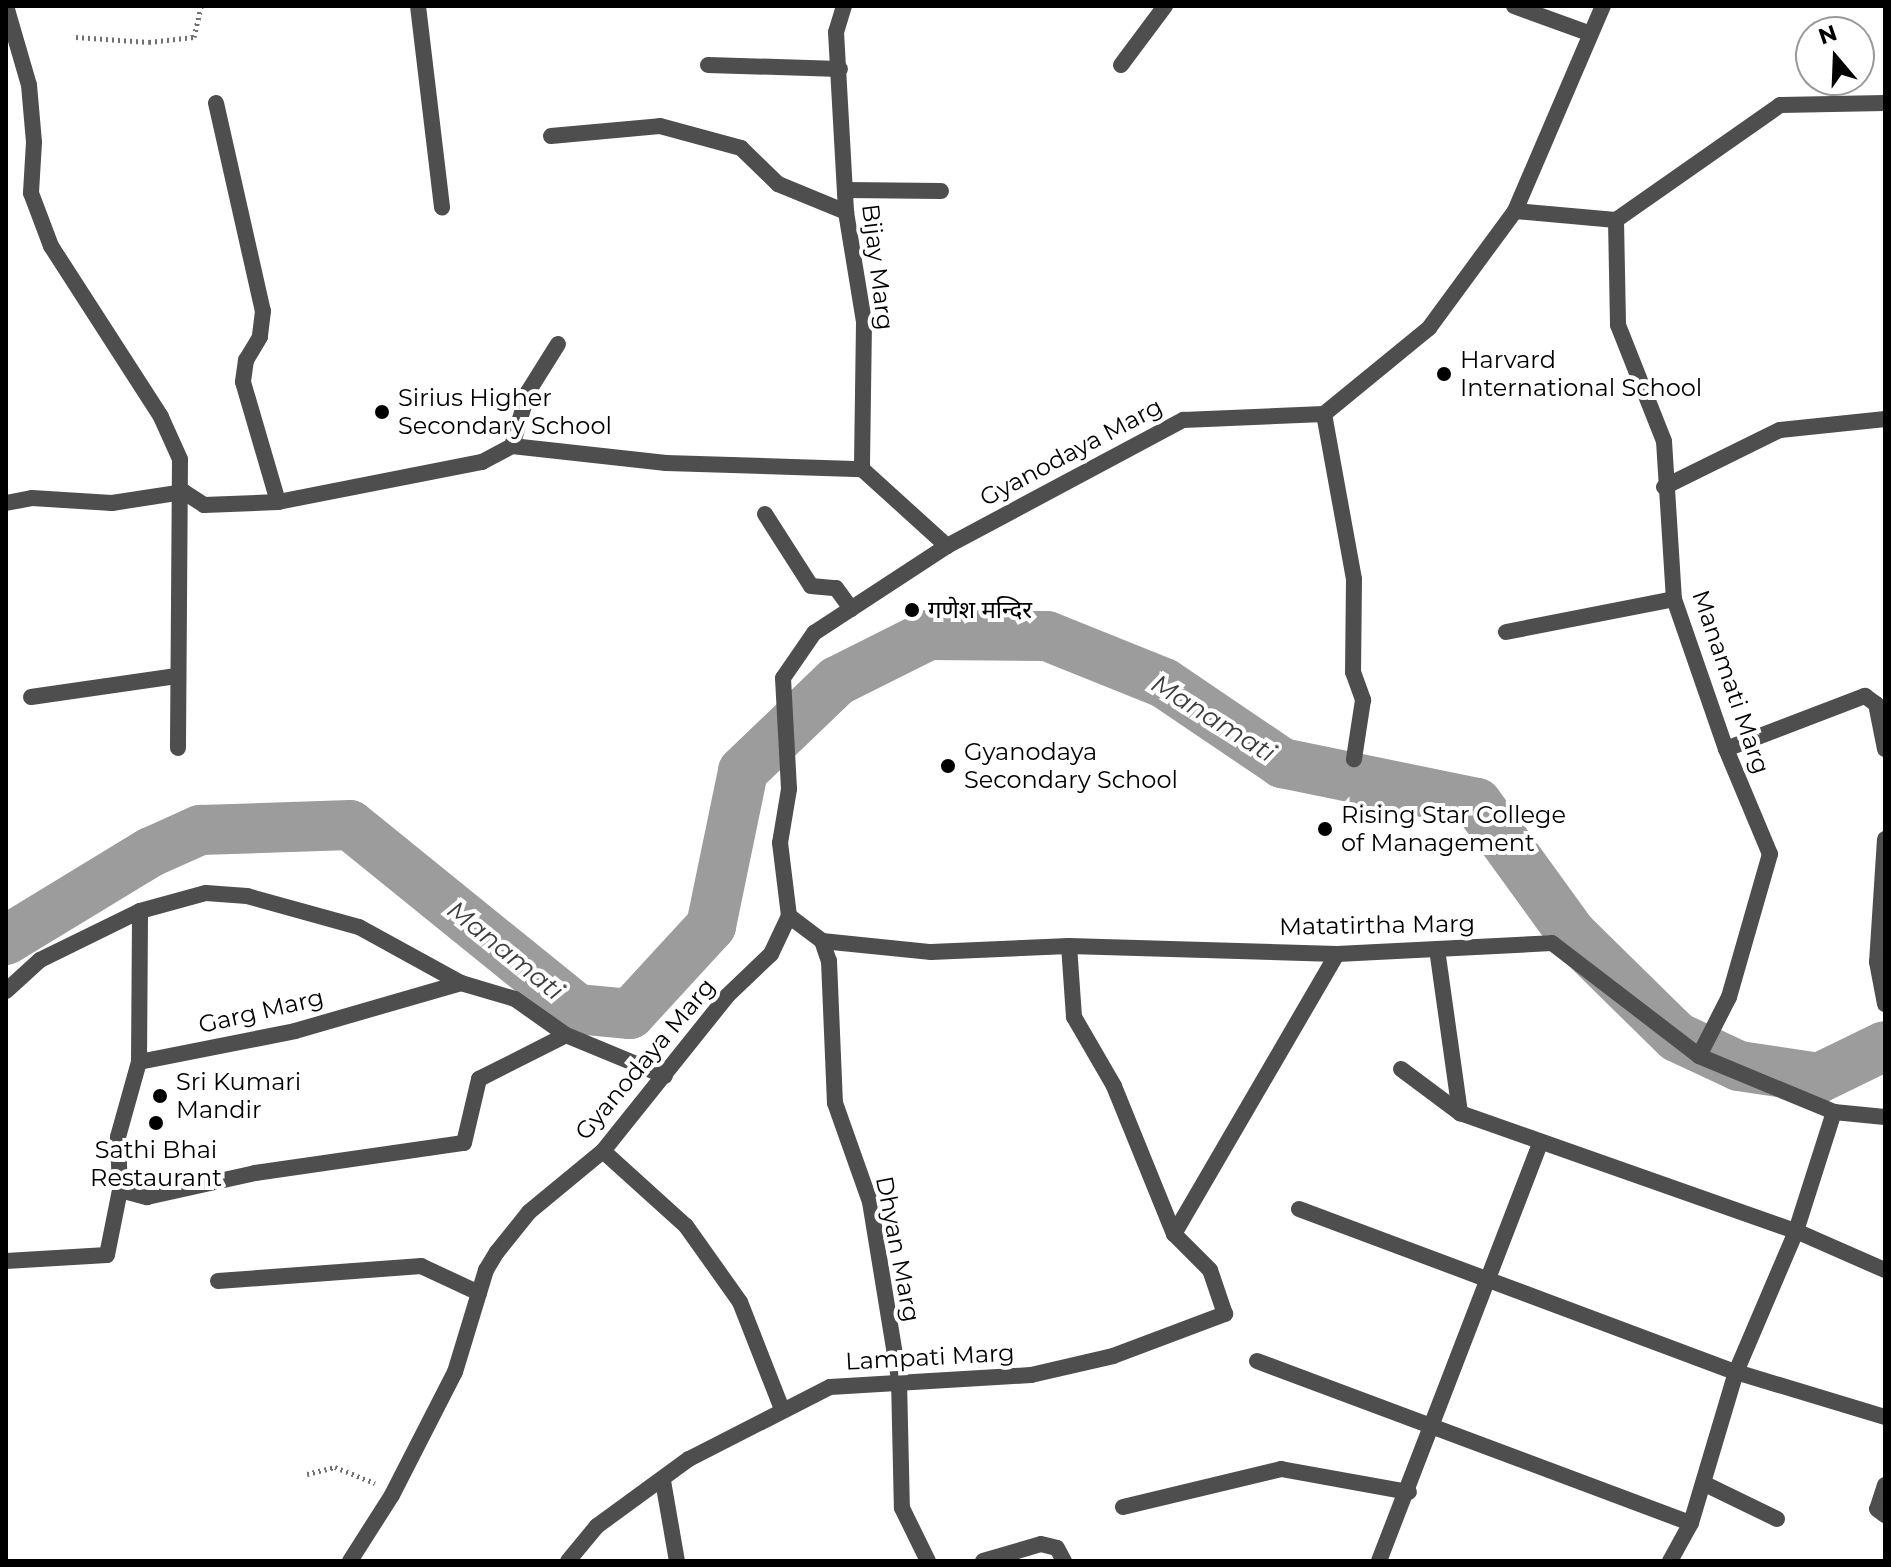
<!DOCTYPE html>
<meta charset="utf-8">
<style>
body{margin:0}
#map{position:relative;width:1891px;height:1567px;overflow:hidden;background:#fff;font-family:Montserrat,"Noto Sans Devanagari",sans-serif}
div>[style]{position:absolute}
.river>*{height:50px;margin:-25px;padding:0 25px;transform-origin:25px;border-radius:25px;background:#9c9c9c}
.path>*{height:5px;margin-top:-2.5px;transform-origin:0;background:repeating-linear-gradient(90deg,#707070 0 2px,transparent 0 6px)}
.service>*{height:16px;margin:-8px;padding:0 8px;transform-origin:8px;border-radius:8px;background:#4e4e4e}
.minor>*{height:16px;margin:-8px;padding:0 8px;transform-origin:8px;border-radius:8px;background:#4e4e4e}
.dots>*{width:22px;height:22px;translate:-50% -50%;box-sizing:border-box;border:4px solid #fff;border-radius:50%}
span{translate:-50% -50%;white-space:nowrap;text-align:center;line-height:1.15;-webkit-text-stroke:8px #fff;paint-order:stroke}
.street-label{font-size:24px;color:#000}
.poi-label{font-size:24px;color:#000}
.left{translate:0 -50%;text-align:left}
.water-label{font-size:26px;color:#3d3d3d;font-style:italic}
.frame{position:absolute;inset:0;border:8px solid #000;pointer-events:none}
.north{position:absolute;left:1795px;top:16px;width:80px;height:80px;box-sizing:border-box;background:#fff;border:2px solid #999;border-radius:50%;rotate:341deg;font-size:22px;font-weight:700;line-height:32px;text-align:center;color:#000}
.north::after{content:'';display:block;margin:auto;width:28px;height:36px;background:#000;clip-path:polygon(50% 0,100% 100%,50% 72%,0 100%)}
</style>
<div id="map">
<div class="river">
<i style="left:6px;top:940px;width:170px;rotate:-31.3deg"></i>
<i style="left:151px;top:852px;width:54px;rotate:-24.2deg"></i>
<i style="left:200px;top:830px;width:150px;rotate:-1.9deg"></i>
<i style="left:350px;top:825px;width:292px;rotate:39deg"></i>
<i style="left:577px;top:1009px;width:53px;rotate:5.4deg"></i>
<i style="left:630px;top:1014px;width:120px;rotate:-47.4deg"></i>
<i style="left:711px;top:926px;width:158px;rotate:-78.3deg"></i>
<i style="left:743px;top:771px;width:130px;rotate:-43.8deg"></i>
<i style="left:837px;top:681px;width:103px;rotate:-26.6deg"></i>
<i style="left:929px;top:635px;width:118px;rotate:0.5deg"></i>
<i style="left:1047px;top:636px;width:126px;rotate:21.9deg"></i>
<i style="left:1164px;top:683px;width:143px;rotate:34.1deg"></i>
<i style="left:1282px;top:763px;width:199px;rotate:11.6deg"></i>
<i style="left:1477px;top:803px;width:160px;rotate:54.1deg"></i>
<i style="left:1571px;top:933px;width:148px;rotate:44.5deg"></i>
<i style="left:1677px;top:1037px;width:68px;rotate:25.1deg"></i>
<i style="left:1739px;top:1066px;width:81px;rotate:8.5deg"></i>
<i style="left:1819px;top:1078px;width:73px;rotate:-25.9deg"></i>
</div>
<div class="path">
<i style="left:76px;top:37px;width:73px;rotate:3.9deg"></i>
<i style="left:149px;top:42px;width:45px;rotate:-6.3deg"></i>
<i style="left:194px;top:37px;width:32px;rotate:-77deg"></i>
<i style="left:307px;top:1474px;width:29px;rotate:-14deg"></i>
<i style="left:335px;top:1467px;width:43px;rotate:21.8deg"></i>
</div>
<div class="service">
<i style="left:1121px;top:65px;width:74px;rotate:-53.3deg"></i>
<i style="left:31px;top:697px;width:147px;rotate:-8.2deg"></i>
<i style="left:1726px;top:749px;width:149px;rotate:-20.9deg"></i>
<i style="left:1865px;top:696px;width:14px;rotate:36deg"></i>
<i style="left:1876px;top:704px;width:46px;rotate:78.7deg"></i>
<i style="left:1885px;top:839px;width:123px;rotate:93.7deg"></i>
<i style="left:1877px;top:962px;width:43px;rotate:79.2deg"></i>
</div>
<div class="minor">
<i style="left:6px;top:6px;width:82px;rotate:73.8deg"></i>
<i style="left:29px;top:85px;width:57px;rotate:85deg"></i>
<i style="left:34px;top:142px;width:51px;rotate:93.4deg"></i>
<i style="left:31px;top:193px;width:57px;rotate:69.3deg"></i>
<i style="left:51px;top:246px;width:203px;rotate:57.2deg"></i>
<i style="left:161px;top:417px;width:46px;rotate:65.7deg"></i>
<i style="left:180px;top:459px;width:289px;rotate:90.4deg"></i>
<i style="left:418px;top:6px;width:203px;rotate:83.2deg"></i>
<i style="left:844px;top:6px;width:27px;rotate:107deg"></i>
<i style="left:836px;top:32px;width:180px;rotate:86.8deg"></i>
<i style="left:846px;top:212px;width:111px;rotate:80.7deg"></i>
<i style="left:864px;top:322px;width:147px;rotate:90.8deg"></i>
<i style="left:862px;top:469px;width:115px;rotate:42.2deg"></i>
<i style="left:1514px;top:6px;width:79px;rotate:20deg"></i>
<i style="left:708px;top:65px;width:132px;rotate:1.7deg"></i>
<i style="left:216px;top:103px;width:213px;rotate:77.3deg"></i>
<i style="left:263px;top:311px;width:26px;rotate:97deg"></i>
<i style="left:260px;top:337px;width:27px;rotate:121deg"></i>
<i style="left:246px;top:360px;width:22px;rotate:98deg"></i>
<i style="left:243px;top:382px;width:125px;rotate:73.7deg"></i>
<i style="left:551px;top:136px;width:109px;rotate:-5.2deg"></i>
<i style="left:660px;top:126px;width:84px;rotate:15.2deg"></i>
<i style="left:741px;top:148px;width:52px;rotate:44.2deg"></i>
<i style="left:778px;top:184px;width:74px;rotate:22.4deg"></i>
<i style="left:845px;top:190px;width:96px;rotate:0.6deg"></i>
<i style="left:1515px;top:211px;width:223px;rotate:-66.8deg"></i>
<i style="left:1616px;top:220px;width:105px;rotate:88.9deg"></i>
<i style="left:1618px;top:325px;width:125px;rotate:68.4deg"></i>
<i style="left:1664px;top:441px;width:158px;rotate:86.4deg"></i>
<i style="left:1674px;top:599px;width:159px;rotate:70.9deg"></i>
<i style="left:1726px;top:749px;width:114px;rotate:67.3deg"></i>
<i style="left:1770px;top:854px;width:149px;rotate:106deg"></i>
<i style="left:1729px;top:997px;width:66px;rotate:117deg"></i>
<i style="left:558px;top:344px;width:57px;rotate:122deg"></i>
<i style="left:528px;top:392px;width:56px;rotate:106.5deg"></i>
<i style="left:512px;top:446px;width:155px;rotate:6.3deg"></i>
<i style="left:666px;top:463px;width:196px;rotate:1.8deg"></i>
<i style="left:1324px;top:414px;width:168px;rotate:79.7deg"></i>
<i style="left:1354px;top:579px;width:93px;rotate:90.6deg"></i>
<i style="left:1353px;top:672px;width:30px;rotate:70deg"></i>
<i style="left:1363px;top:700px;width:60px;rotate:98.7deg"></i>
<i style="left:1664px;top:487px;width:129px;rotate:-26.2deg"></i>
<i style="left:1780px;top:430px;width:106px;rotate:-6deg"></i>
<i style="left:6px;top:503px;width:26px;rotate:-11deg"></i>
<i style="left:32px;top:498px;width:80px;rotate:3.6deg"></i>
<i style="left:112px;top:503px;width:73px;rotate:-8.7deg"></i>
<i style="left:184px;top:492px;width:24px;rotate:33deg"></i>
<i style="left:204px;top:505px;width:74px;rotate:-2.3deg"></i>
<i style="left:278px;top:502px;width:208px;rotate:-11.1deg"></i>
<i style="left:482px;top:462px;width:34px;rotate:-28deg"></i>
<i style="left:765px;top:514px;width:85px;rotate:57.4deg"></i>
<i style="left:811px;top:586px;width:25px;rotate:5deg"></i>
<i style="left:836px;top:588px;width:26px;rotate:54deg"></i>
<i style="left:1506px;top:632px;width:171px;rotate:-11.1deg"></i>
<i style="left:789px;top:916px;width:41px;rotate:37.1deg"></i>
<i style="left:822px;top:941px;width:110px;rotate:5.8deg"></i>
<i style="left:931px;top:952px;width:138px;rotate:-2.5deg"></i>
<i style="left:1069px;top:946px;width:268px;rotate:1.7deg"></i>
<i style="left:1337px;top:954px;width:215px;rotate:-2.9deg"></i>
<i style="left:1552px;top:943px;width:185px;rotate:37.5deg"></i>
<i style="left:1699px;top:1056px;width:146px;rotate:22.5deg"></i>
<i style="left:1834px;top:1112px;width:51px;rotate:5.6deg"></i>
<i style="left:822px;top:941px;width:21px;rotate:71deg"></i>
<i style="left:829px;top:961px;width:142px;rotate:87.6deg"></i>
<i style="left:835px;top:1103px;width:105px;rotate:70.5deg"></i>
<i style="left:870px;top:1202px;width:180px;rotate:80.7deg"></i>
<i style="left:899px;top:1380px;width:128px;rotate:88.7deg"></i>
<i style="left:902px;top:1508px;width:59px;rotate:63.9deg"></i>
<i style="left:1437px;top:949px;width:166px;rotate:82deg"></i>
<i style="left:6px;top:991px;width:46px;rotate:-42.4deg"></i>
<i style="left:40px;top:960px;width:111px;rotate:-26.1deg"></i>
<i style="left:140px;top:911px;width:68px;rotate:-15.3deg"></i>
<i style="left:206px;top:893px;width:41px;rotate:4.2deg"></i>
<i style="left:247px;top:896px;width:116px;rotate:15.5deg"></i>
<i style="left:359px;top:927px;width:116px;rotate:28.8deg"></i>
<i style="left:139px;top:1062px;width:151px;rotate:-89.6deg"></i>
<i style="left:1401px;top:1069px;width:74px;rotate:36.7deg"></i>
<i style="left:1460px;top:1113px;width:356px;rotate:19.4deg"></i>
<i style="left:1796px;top:1231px;width:97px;rotate:23.7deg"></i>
<i style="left:603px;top:1151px;width:112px;rotate:42.1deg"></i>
<i style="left:686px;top:1226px;width:93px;rotate:54.6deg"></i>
<i style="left:740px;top:1302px;width:115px;rotate:68.6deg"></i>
<i style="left:120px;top:1190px;width:28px;rotate:15deg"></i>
<i style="left:147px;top:1197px;width:111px;rotate:-12.5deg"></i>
<i style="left:255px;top:1173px;width:211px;rotate:-8.2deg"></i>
<i style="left:464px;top:1143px;width:66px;rotate:-76.8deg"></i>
<i style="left:479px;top:1079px;width:97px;rotate:-26.8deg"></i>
<i style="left:1299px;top:1209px;width:466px;rotate:20.5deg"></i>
<i style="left:1736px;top:1372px;width:156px;rotate:16.8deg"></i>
<i style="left:1174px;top:1234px;width:324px;rotate:-59.8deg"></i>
<i style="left:6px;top:1261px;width:101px;rotate:-3.4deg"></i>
<i style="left:107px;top:1255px;width:66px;rotate:-78.7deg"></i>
<i style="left:120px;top:1190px;width:53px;rotate:-92.2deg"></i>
<i style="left:118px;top:1137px;width:78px;rotate:-74.4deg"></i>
<i style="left:139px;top:1062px;width:159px;rotate:-11.2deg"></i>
<i style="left:295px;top:1031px;width:173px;rotate:-16.1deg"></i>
<i style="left:461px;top:983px;width:56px;rotate:16.5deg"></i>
<i style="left:515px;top:999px;width:62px;rotate:35.2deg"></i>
<i style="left:566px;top:1035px;width:107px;rotate:22.5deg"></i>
<i style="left:218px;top:1281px;width:204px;rotate:-4.2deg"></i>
<i style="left:421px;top:1266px;width:64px;rotate:25deg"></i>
<i style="left:1257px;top:1361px;width:463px;rotate:20.5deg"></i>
<i style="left:663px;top:1481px;width:81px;rotate:80.1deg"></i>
<i style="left:1705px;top:1484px;width:80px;rotate:25.9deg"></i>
<i style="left:1885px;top:1485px;width:25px;rotate:108deg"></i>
<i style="left:1877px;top:1509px;width:10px;rotate:37deg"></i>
<i style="left:1123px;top:1507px;width:163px;rotate:-13.5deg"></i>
<i style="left:1281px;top:1469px;width:130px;rotate:10.2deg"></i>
<i style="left:350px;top:1561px;width:78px;rotate:-57.5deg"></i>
<i style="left:392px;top:1495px;width:138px;rotate:-62.9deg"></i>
<i style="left:455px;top:1372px;width:107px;rotate:-73.1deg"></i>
<i style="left:486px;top:1270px;width:21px;rotate:-59deg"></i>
<i style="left:497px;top:1252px;width:51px;rotate:-51.3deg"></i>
<i style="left:529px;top:1212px;width:96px;rotate:-39.5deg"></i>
<i style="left:603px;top:1151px;width:198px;rotate:-51.3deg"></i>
<i style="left:727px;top:996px;width:61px;rotate:-43.7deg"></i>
<i style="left:771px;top:954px;width:42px;rotate:-64.7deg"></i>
<i style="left:789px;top:916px;width:74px;rotate:-97deg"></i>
<i style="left:780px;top:843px;width:55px;rotate:-80.5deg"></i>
<i style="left:789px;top:789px;width:111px;rotate:-93.1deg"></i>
<i style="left:783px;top:678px;width:55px;rotate:-55.4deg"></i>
<i style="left:814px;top:633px;width:159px;rotate:-33.2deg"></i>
<i style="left:947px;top:546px;width:268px;rotate:-28.1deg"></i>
<i style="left:1183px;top:420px;width:141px;rotate:-2.4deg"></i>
<i style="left:1324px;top:414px;width:136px;rotate:-39.3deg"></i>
<i style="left:1429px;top:328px;width:145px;rotate:-53.7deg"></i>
<i style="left:1515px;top:211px;width:101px;rotate:5.1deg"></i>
<i style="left:1616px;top:220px;width:200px;rotate:-35deg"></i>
<i style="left:1780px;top:105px;width:105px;rotate:-1.1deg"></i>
<i style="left:568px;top:1561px;width:45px;rotate:-50.4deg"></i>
<i style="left:597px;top:1526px;width:114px;rotate:-36.1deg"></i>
<i style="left:689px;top:1459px;width:158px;rotate:-27.1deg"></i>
<i style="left:830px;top:1387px;width:201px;rotate:-3.4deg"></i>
<i style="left:1031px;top:1375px;width:84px;rotate:-13deg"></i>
<i style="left:1113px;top:1356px;width:120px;rotate:-20.6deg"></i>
<i style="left:1225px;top:1314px;width:46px;rotate:-108.8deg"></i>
<i style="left:1210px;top:1270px;width:51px;rotate:-135deg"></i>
<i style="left:1174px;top:1234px;width:160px;rotate:-112.1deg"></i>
<i style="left:1114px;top:1086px;width:80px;rotate:-120.1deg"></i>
<i style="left:1074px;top:1017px;width:71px;rotate:-94deg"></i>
<i style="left:983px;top:1561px;width:60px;rotate:-16.3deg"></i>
<i style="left:1041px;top:1544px;width:16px;rotate:14deg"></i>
<i style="left:1057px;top:1548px;width:15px;rotate:62deg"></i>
<i style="left:1379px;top:1561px;width:447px;rotate:-68.9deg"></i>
<i style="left:1670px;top:1561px;width:43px;rotate:-61.1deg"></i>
<i style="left:1691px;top:1523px;width:158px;rotate:-73.4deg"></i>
<i style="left:1736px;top:1372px;width:153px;rotate:-66.9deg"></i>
<i style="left:1796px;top:1231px;width:125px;rotate:-72.3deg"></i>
</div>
<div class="dots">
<i style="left:1444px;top:374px;background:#000"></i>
<i style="left:382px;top:412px;background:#000"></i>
<i style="left:912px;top:610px;background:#000"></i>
<i style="left:948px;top:766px;background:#000"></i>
<i style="left:1325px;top:829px;background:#000"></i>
<i style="left:160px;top:1096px;background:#000"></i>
<i style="left:156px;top:1123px;background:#000"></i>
</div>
<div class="street-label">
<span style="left:878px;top:267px;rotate:83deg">Bijay Marg</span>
<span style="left:1071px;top:452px;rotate:-28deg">Gyanodaya Marg</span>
<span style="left:1731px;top:682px;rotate:71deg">Manamati Marg</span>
<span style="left:1377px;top:925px;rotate:-1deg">Matatirtha Marg</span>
<span style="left:261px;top:1011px;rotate:-13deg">Garg Marg</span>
<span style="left:645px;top:1059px;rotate:-50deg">Gyanodaya Marg</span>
<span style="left:898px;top:1249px;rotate:79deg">Dhyan Marg</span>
<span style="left:930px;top:1357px;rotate:-3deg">Lampati Marg</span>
</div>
<div class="poi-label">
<span class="left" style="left:1460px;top:374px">Harvard<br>International School</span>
<span class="left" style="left:398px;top:412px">Sirius Higher<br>Secondary School</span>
<span class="left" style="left:928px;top:610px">गणेश मन्दिर</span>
<span class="left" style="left:964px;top:766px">Gyanodaya<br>Secondary School</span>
<span class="left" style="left:1341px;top:829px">Rising Star College<br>of Management</span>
<span class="left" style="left:176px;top:1096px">Sri Kumari<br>Mandir</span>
<span style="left:156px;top:1164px">Sathi Bhai<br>Restaurant</span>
</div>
<div class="water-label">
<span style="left:1213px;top:719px;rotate:32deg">Manamati</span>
<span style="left:505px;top:951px;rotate:39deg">Manamati</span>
</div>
<div class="frame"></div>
<div class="north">N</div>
</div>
